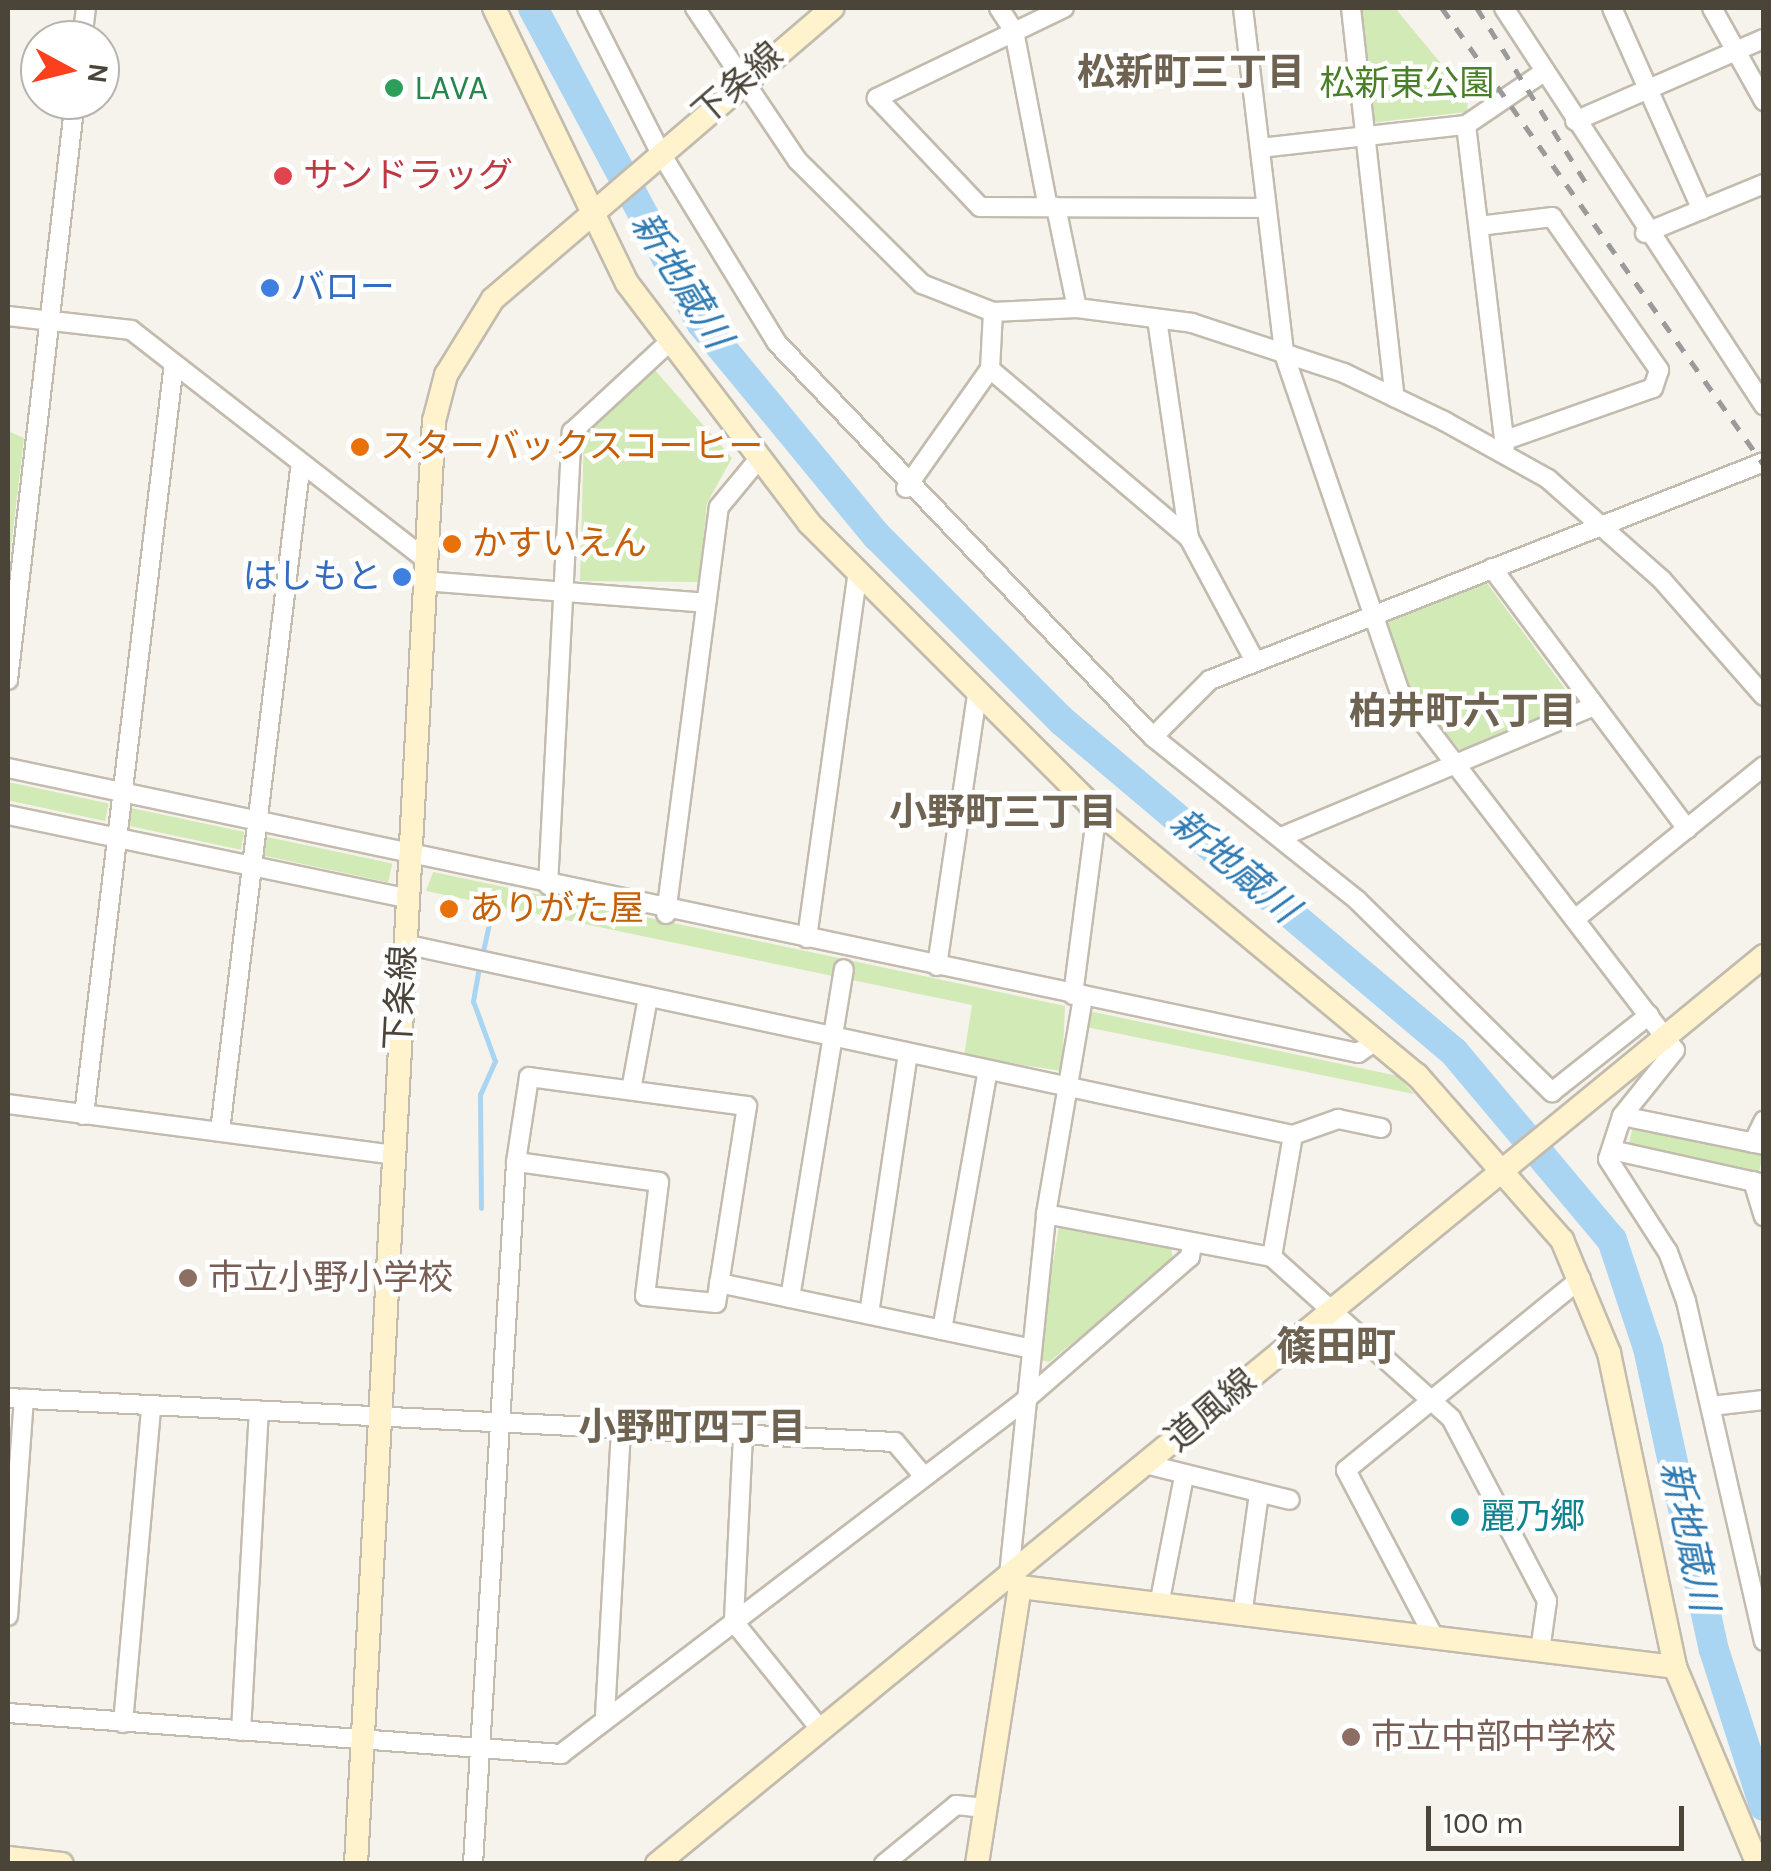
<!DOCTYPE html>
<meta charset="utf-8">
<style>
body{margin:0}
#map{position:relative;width:1771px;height:1871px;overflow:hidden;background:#f6f3ec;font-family:Karla,"Noto Sans JP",sans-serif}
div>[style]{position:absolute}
.green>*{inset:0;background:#d2eab5;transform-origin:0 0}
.stream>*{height:5px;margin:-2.5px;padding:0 2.5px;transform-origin:2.5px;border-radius:2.5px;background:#a9d4f2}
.river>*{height:30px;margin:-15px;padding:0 15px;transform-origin:15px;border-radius:15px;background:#a9d4f2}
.roads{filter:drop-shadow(2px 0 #c2bbae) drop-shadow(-2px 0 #c2bbae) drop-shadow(0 2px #c2bbae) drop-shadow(0 -2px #c2bbae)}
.street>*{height:18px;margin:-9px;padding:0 9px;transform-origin:9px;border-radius:9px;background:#fff}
.secondary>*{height:22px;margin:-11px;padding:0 11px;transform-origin:11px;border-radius:11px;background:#fff3cd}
.rail>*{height:5px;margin-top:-2.5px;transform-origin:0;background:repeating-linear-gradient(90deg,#9a9a9a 0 12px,transparent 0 24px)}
.dots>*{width:28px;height:28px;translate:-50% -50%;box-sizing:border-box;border:5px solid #fff;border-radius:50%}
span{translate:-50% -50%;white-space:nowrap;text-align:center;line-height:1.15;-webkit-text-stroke:9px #fff;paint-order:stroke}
.street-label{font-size:35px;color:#4b4439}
.park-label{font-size:35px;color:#4a7f2a}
.leisure-label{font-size:35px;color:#27864d}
.left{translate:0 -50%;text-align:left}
.health-label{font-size:35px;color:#be3a42}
.shop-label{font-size:35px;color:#366cbe}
.right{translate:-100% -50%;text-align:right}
.food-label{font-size:35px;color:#c56008}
.education-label{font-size:35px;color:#785e54}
.culture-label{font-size:35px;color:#0d838f}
.neighbourhood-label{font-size:38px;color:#6e6250;font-weight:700}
.water-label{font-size:38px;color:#2e7ab2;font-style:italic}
.quarter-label{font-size:40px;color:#6e6250;font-weight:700}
.frame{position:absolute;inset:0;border:10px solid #4b4439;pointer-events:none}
.north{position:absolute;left:20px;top:20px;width:100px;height:100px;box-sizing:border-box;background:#fff;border:2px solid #b7b4b0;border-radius:50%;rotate:97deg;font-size:28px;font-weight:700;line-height:40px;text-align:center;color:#4b4439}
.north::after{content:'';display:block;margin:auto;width:35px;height:45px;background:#fc3f1d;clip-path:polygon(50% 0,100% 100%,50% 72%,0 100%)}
.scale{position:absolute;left:1426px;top:1806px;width:258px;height:45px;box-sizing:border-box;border:5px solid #4b4439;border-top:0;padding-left:12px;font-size:30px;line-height:35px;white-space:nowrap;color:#4b4439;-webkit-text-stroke:8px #fff;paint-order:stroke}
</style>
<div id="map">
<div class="green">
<i style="clip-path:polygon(1357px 8px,1395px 8px,1468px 96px,1467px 112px,1370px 123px)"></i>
<i style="clip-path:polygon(654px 369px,732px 458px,707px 503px,699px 582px,580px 581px,584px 433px)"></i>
<i style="clip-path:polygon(8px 431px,24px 438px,8px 573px)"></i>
<i style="clip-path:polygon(1484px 579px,1577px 705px,1462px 752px,1409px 689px,1387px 622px)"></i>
<i style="left:8px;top:782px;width:103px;height:18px;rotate:12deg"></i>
<i style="left:131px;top:808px;width:116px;height:18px;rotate:12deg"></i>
<i style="left:267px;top:837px;width:128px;height:19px;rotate:12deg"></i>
<i style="clip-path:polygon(433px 872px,1065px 1006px,1062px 1071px,964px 1056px,972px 1005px,426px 891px)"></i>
<i style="clip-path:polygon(1089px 1011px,1398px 1076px,1414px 1094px,1086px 1027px)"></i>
<i style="left:1633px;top:1125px;width:133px;height:21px;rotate:12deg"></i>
<i style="clip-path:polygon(1059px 1226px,1171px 1247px,1173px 1261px,1049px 1362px,1037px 1359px)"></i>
</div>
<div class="stream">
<i style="left:482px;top:956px;width:52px;rotate:-77.8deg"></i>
<i style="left:479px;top:967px;width:35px;rotate:100deg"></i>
<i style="left:473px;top:1001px;width:64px;rotate:69.9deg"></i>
<i style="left:495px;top:1061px;width:36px;rotate:114deg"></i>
<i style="left:480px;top:1094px;width:114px;rotate:89.5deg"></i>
</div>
<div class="river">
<i style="left:533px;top:8px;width:358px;rotate:61.9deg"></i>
<i style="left:702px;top:324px;width:275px;rotate:50.5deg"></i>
<i style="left:877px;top:536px;width:262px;rotate:45deg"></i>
<i style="left:1062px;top:721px;width:513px;rotate:40.18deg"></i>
<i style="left:1454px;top:1052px;width:246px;rotate:50deg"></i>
<i style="left:1612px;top:1240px;width:114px;rotate:71.6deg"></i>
<i style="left:1648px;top:1348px;width:309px;rotate:77.7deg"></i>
<i style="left:1714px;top:1650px;width:164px;rotate:72.2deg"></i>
</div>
<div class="roads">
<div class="street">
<i style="left:587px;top:8px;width:161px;rotate:63.1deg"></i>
<i style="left:660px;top:152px;width:224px;rotate:58.5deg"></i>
<i style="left:777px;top:343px;width:545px;rotate:46.34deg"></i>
<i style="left:1153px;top:737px;width:261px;rotate:38.6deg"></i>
<i style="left:1357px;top:900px;width:274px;rotate:44.6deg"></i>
<i style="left:1552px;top:1092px;width:124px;rotate:-38.4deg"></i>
<i style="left:695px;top:8px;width:184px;rotate:56.1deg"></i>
<i style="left:798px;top:161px;width:175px;rotate:44.8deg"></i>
<i style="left:922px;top:284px;width:76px;rotate:21.5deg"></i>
<i style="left:993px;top:312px;width:84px;rotate:-2.7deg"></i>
<i style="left:1077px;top:308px;width:116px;rotate:7.4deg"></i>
<i style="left:1192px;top:323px;width:160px;rotate:18.2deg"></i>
<i style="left:1344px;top:373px;width:111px;rotate:25.6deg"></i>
<i style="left:1444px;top:421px;width:119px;rotate:29.1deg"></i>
<i style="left:1548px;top:479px;width:152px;rotate:41.5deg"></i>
<i style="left:1662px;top:580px;width:154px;rotate:48.7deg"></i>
<i style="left:999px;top:8px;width:27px;rotate:57deg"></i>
<i style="left:1014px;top:31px;width:179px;rotate:79.1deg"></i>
<i style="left:1064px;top:8px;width:208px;rotate:154.3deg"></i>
<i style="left:877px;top:98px;width:150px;rotate:46.6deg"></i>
<i style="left:980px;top:207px;width:286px;rotate:0.2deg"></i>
<i style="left:1243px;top:8px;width:348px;rotate:83.2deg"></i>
<i style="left:1284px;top:354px;width:357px;rotate:71.1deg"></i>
<i style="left:1400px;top:692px;width:451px;rotate:52.5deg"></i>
<i style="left:1675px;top:1050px;width:85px;rotate:128.8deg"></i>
<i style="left:1622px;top:1116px;width:45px;rotate:108deg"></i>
<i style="left:1608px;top:1159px;width:111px;rotate:57.2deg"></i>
<i style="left:1668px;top:1252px;width:52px;rotate:69.8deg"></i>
<i style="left:1686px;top:1301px;width:349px;rotate:77.1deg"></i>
<i style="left:1351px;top:8px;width:392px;rotate:83.6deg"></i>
<i style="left:1504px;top:8px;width:475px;rotate:56.8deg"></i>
<i style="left:1612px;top:8px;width:221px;rotate:66deg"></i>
<i style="left:1712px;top:8px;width:107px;rotate:60.8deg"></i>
<i style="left:82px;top:40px;width:32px;rotate:-83deg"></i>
<i style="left:1575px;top:121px;width:206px;rotate:-23.5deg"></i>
<i style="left:1466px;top:125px;width:324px;rotate:83.1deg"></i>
<i style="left:1260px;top:148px;width:207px;rotate:-6.4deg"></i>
<i style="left:1466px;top:125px;width:94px;rotate:-34.2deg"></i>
<i style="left:1056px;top:207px;width:103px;rotate:78.3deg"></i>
<i style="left:1479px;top:226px;width:74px;rotate:-7deg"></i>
<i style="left:1552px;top:217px;width:187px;rotate:55deg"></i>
<i style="left:1659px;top:370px;width:19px;rotate:108deg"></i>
<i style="left:1653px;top:388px;width:157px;rotate:160.6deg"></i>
<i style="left:1645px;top:233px;width:129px;rotate:-22.4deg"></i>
<i style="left:8px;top:316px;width:124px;rotate:6.5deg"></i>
<i style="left:131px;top:330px;width:371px;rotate:37.9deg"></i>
<i style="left:1157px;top:319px;width:221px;rotate:81.7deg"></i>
<i style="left:1189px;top:538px;width:140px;rotate:61.8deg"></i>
<i style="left:990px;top:369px;width:261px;rotate:40.3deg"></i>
<i style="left:906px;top:488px;width:146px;rotate:-54.8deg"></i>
<i style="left:990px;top:369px;width:57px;rotate:-87deg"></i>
<i style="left:1492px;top:568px;width:326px;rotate:53.2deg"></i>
<i style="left:423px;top:581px;width:284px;rotate:4.4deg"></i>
<i style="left:8px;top:680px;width:584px;rotate:-83.41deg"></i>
<i style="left:1153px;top:737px;width:81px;rotate:-45deg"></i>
<i style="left:1210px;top:680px;width:595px;rotate:-21.48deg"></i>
<i style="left:8px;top:768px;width:1380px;rotate:11.92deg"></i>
<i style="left:1358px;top:1053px;width:23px;rotate:-34deg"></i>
<i style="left:8px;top:815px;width:406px;rotate:11.8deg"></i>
<i style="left:1281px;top:837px;width:339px;rotate:-22.7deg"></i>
<i style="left:548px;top:885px;width:454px;rotate:-87deg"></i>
<i style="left:572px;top:432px;width:131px;rotate:-42.8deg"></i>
<i style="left:666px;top:914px;width:410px;rotate:-82.6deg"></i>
<i style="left:719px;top:507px;width:60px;rotate:-50.4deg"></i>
<i style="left:1575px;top:919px;width:243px;rotate:-39deg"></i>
<i style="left:807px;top:938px;width:364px;rotate:-82.1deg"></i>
<i style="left:404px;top:944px;width:909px;rotate:12.13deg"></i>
<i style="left:1293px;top:1135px;width:124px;rotate:99.8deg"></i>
<i style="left:937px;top:966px;width:273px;rotate:-81.6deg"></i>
<i style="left:1073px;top:995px;width:187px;rotate:-82.6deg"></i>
<i style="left:631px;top:1090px;width:95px;rotate:-79.6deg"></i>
<i style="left:8px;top:1104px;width:388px;rotate:7.5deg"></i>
<i style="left:84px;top:1115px;width:756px;rotate:-83.17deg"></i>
<i style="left:1622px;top:1116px;width:145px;rotate:11.5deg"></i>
<i style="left:220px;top:1131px;width:666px;rotate:-83.1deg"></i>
<i style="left:1293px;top:1135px;width:48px;rotate:-19.6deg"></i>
<i style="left:1338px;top:1119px;width:44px;rotate:11.8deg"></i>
<i style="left:1753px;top:1143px;width:25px;rotate:-64deg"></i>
<i style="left:1616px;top:1151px;width:152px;rotate:12.6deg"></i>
<i style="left:1753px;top:1181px;width:37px;rotate:73deg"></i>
<i style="left:1046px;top:1214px;width:230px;rotate:10.8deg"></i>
<i style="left:1272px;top:1257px;width:241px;rotate:42deg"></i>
<i style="left:1451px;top:1418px;width:207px;rotate:62.3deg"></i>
<i style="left:1547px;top:1601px;width:50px;rotate:98deg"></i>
<i style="left:719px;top:1283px;width:319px;rotate:11.9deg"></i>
<i style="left:790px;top:1298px;width:333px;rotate:-80.7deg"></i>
<i style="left:869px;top:1314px;width:264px;rotate:-81.5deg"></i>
<i style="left:942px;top:1330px;width:264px;rotate:-80deg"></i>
<i style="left:8px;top:1398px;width:888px;rotate:2.84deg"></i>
<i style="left:895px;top:1442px;width:39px;rotate:50deg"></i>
<i style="left:1711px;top:1406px;width:53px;rotate:-6.5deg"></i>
<i style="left:743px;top:1435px;width:187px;rotate:92.8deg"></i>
<i style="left:734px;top:1622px;width:134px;rotate:51.1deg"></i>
<i style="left:1145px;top:1464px;width:149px;rotate:13.9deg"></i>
<i style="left:1009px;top:1575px;width:363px;rotate:-84.1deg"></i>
<i style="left:1046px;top:1214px;width:220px;rotate:-80.3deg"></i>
<i style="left:1159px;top:1605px;width:131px;rotate:-79deg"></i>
<i style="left:8px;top:1616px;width:218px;rotate:-85.8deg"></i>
<i style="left:1242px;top:1616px;width:123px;rotate:-82.1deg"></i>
<i style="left:1435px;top:1639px;width:191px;rotate:-117.8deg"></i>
<i style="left:1346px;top:1470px;width:303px;rotate:-39.2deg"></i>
<i style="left:8px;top:1713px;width:555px;rotate:4.24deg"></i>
<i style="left:561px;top:1754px;width:581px;rotate:-37.3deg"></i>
<i style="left:1023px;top:1402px;width:221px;rotate:-41deg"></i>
<i style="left:1190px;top:1257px;width:12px;rotate:-81deg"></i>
<i style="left:605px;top:1716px;width:286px;rotate:-86.8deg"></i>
<i style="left:123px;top:1723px;width:317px;rotate:-84.9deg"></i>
<i style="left:241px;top:1731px;width:319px;rotate:-86.8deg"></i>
<i style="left:473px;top:1864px;width:703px;rotate:-86.49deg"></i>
<i style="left:516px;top:1162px;width:86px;rotate:-81.3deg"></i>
<i style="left:529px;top:1077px;width:220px;rotate:7.6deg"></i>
<i style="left:747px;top:1106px;width:199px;rotate:98.9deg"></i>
<i style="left:716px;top:1303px;width:71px;rotate:-174.4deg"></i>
<i style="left:645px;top:1296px;width:115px;rotate:-83deg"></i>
<i style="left:659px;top:1182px;width:144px;rotate:-172deg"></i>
<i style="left:884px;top:1864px;width:93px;rotate:-39.3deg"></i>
<i style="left:956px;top:1805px;width:27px;rotate:6deg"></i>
</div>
<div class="secondary">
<i style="left:494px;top:8px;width:305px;rotate:64.2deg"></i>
<i style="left:627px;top:283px;width:301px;rotate:52.8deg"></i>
<i style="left:809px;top:523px;width:397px;rotate:45deg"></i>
<i style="left:1090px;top:804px;width:425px;rotate:39.7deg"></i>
<i style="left:1417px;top:1075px;width:220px;rotate:48.7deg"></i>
<i style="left:1562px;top:1240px;width:122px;rotate:67.4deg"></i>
<i style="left:1609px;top:1353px;width:321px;rotate:78.1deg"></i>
<i style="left:1675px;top:1667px;width:214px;rotate:67.2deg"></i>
<i style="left:1020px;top:1587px;width:660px;rotate:6.96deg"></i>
<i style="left:8px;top:1858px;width:54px;rotate:6.3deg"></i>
<i style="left:356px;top:1864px;width:1445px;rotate:-86.91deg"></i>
<i style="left:434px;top:421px;width:48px;rotate:-75.4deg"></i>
<i style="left:446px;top:375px;width:89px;rotate:-58.3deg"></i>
<i style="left:493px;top:299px;width:447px;rotate:-40.6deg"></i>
<i style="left:657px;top:1864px;width:1432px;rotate:-39.36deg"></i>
<i style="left:977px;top:1864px;width:280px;rotate:-81.2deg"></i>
<i style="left:1020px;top:1587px;width:12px;rotate:-132deg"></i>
</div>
</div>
<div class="rail">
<i style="left:1442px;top:8px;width:559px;rotate:54.83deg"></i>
<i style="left:1477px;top:8px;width:210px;rotate:58.1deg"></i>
</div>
<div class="dots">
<i style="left:394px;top:88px;background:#2e9e5b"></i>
<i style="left:283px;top:176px;background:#e0444e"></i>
<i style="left:270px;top:288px;background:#3f7fe0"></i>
<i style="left:360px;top:447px;background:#e8710a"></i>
<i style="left:452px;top:544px;background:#e8710a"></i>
<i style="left:402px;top:577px;background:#3f7fe0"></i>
<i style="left:449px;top:909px;background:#e8710a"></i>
<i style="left:188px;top:1278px;background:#8d6e63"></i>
<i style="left:1460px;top:1517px;background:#0f9aa8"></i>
<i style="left:1351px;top:1737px;background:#8d6e63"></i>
</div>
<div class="street-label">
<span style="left:738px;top:84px;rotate:-41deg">下条線</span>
<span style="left:401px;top:998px;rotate:-87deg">下条線</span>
<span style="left:1211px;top:1410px;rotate:-40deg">道風線</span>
</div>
<div class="park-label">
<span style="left:1407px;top:84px">松新東公園</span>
</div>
<div class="leisure-label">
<span class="left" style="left:414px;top:88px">LAVA</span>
</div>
<div class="health-label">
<span class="left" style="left:303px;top:176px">サンドラッグ</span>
</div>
<div class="shop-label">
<span class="left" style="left:290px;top:288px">バロー</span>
<span class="right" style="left:382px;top:577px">はしもと</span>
</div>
<div class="food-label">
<span class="left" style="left:380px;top:447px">スターバックスコーヒー</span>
<span class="left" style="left:472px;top:544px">かすいえん</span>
<span class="left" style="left:469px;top:909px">ありがた屋</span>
</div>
<div class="education-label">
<span class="left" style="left:208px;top:1278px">市立小野小学校</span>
<span class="left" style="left:1371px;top:1737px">市立中部中学校</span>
</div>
<div class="culture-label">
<span class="left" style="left:1480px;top:1517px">麗乃郷</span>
</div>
<div class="neighbourhood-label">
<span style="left:1191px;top:73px">松新町三丁目</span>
<span style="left:1463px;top:712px">柏井町六丁目</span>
<span style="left:1003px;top:813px">小野町三丁目</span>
<span style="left:692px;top:1428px">小野町四丁目</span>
</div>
<div class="water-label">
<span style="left:681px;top:280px;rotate:58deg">新地蔵川</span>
<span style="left:1234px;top:866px;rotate:40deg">新地蔵川</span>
<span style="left:1689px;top:1536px;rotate:78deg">新地蔵川</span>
</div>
<div class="quarter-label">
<span style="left:1336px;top:1347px">篠田町</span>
</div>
<div class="frame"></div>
<div class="north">N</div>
<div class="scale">100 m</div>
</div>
